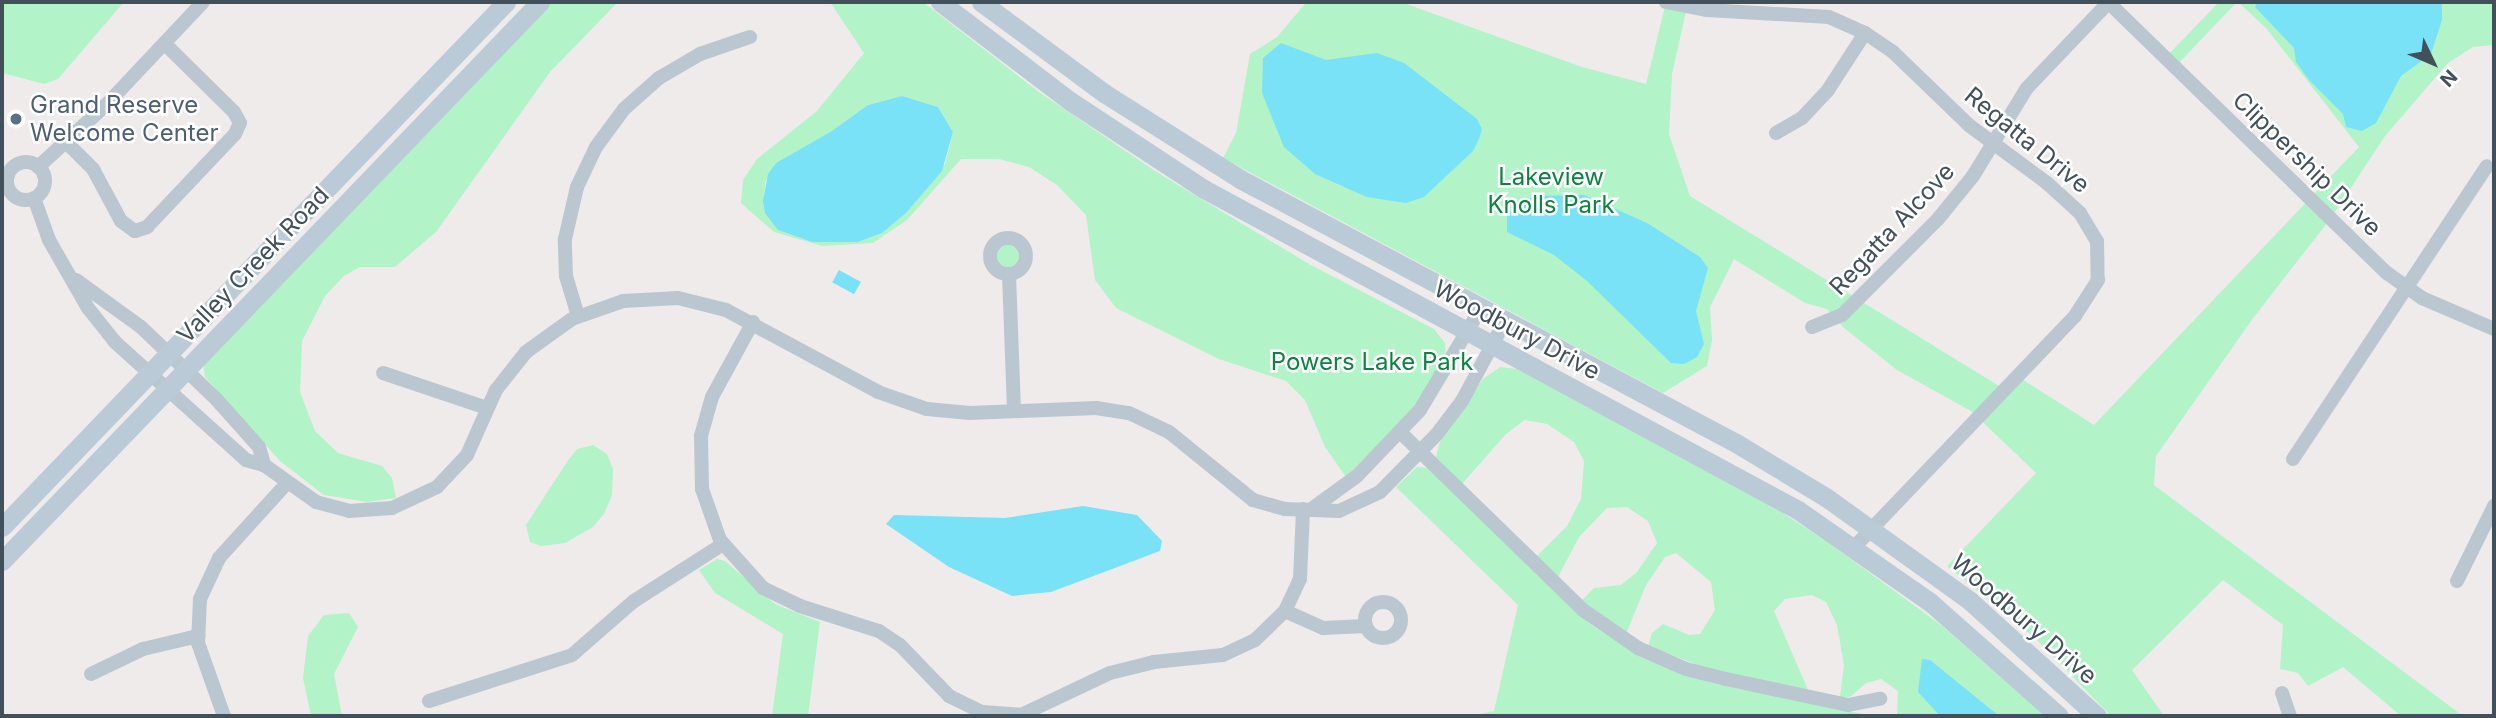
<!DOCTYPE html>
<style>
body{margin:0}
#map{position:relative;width:2496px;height:718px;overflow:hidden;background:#efebeb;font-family:Inter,sans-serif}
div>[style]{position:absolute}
.green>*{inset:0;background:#b2f3c8}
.round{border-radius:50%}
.water>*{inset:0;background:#79e2f6;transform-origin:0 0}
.minor>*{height:14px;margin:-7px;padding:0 7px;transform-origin:7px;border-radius:7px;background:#bac7d0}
.minor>.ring{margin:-7px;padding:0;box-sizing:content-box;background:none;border:14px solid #bac7d0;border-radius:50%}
.secondary>*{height:19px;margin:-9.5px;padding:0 9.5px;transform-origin:9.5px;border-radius:9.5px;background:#bbcad7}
.dots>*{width:19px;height:19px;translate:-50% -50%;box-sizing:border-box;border:4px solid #fff;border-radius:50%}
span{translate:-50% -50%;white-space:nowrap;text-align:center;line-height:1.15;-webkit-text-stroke:5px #fff;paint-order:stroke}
.service-label{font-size:24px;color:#4e5e75}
.left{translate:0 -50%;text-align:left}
.street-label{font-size:24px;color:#42505b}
.park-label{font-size:24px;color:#0b8341}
.frame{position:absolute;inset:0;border:4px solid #42505b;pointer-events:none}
.north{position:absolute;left:2398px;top:28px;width:70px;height:70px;-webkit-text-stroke:5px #fff;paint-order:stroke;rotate:134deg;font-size:19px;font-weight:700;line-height:28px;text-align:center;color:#42505b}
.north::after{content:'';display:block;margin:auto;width:24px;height:32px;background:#42505b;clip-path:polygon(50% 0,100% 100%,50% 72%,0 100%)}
</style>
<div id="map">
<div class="green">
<i style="clip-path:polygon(2px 2px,124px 2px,58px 79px,44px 84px,2px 73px)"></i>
<i style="clip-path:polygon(549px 2px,618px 2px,550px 72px,436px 232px,395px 267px,360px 267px,344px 276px,325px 296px,302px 341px,300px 392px,315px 431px,338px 453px,382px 466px,392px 478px,396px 498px,367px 502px,324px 495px,280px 461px,205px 377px,203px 364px)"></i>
<i style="clip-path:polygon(evenodd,830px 2px,923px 2px,1039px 92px,1155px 171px,1309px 264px,1434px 329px,1445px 343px,1445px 358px,1416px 405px,1346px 477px,1325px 447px,1305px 400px,1286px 381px,1219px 359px,1116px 308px,1095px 280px,1086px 215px,1057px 185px,1029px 167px,999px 159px,961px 159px,907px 220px,873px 243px,822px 246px,774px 232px,741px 203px,743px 180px,757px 159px,817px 111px,864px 53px,830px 2px,902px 96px,938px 107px,953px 132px,945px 164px,906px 213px,882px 233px,858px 242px,812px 242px,778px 230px,764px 207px,765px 182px,776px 163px,833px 131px,868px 105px,902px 96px)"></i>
<i style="clip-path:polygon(1302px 2px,1401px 2px,1582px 67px,1646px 84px,1666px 2px,1687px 7px,1672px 74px,1669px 134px,1690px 196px,2004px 389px,2017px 376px,2094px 425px,2359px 147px,2266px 28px,2238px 2px,2494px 2px,2494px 45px,2473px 47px,2448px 63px,2385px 136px,2331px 218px,2254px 317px,2156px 456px,2154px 485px,2463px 716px,2401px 716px,2343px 667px,2308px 686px,2298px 673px,2280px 669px,2283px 625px,2223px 580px,2132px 670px,2164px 716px,2111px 716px,2035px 638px,1947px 566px,2036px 473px,1971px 411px,1897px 370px,1844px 328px,1827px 309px,1805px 303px,1734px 259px,1710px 307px,1712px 340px,1707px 366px,1663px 393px,1223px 158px,1236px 133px,1250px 54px,1277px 37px,1305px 4px)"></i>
<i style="clip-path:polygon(2219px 2px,2237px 2px,2175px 67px,2165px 58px)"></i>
<i class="round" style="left:997px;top:245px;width:22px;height:22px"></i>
<i style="clip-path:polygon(1500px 367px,1517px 369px,1777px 509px,1826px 541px,1941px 625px,2045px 716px,1897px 716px,1898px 691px,1881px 679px,1866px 683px,1850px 697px,1840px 697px,1844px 665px,1837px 625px,1826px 602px,1812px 595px,1785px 599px,1774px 611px,1808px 690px,1708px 669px,1648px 646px,1652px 633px,1663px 624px,1689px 635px,1700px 634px,1715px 610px,1711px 582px,1676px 553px,1665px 557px,1646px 585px,1626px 634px,1582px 600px,1594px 588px,1621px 585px,1637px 572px,1657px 543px,1648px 521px,1627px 507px,1607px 508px,1579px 537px,1558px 577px,1537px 556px,1567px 526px,1581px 499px,1584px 461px,1574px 442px,1547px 424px,1525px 420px,1506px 434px,1462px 484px,1436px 457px,1440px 442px,1483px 379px)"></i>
<i style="clip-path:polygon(593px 445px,607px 454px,613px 469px,612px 495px,604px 514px,593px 527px,565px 543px,541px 546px,530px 542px,526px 525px,569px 459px,577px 449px)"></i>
<i style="clip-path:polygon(1417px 467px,1428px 468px,1590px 624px,1641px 657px,1708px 682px,1873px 716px,1470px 716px,1494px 711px,1518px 605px,1396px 487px)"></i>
<i style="clip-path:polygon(717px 559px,725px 561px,775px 604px,820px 622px,808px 716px,772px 716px,783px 634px,715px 593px,699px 570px)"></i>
<i style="clip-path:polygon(349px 613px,358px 627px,334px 674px,342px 716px,311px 716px,303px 678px,308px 636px,324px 615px)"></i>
</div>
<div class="water">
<i style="clip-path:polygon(2257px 2px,2442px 2px,2442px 20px,2431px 54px,2401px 76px,2376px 123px,2362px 131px,2346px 127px,2343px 114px,2309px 80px,2296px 62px,2294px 48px,2255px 7px)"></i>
<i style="clip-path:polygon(1281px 43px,1326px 60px,1377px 53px,1404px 63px,1477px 119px,1482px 129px,1479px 139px,1473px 151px,1424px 197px,1406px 203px,1367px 197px,1315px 174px,1284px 147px,1262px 93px,1263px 58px)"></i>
<i style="clip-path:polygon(902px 96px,938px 107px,953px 132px,942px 171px,906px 213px,882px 233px,858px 242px,812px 242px,778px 230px,765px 213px,763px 201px,768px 174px,776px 163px,832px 131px,868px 105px)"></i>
<i style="clip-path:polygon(1584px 195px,1647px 223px,1700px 257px,1708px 268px,1696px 311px,1704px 344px,1697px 357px,1684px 364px,1671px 363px,1587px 281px,1554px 255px,1507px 232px,1507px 216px,1519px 202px,1537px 196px)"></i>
<i style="left:839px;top:270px;width:25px;height:14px;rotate:29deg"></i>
<i style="clip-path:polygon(1083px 506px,1137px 515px,1162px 541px,1160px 551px,1051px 592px,1012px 596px,949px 567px,886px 524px,894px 515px,1005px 518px)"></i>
<i style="clip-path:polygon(1922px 659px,1930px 660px,1999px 716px,1940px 716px,1918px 692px)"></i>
</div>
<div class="minor">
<i style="left:1666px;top:2px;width:42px;rotate:11deg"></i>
<i style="left:1707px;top:10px;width:122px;rotate:3.3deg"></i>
<i style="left:1829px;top:17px;width:39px;rotate:24deg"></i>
<i style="left:1865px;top:33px;width:34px;rotate:34deg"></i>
<i style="left:1893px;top:52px;width:107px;rotate:43.9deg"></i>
<i style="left:1970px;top:126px;width:96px;rotate:36.5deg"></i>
<i style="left:2047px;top:183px;width:45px;rotate:42.3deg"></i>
<i style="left:2080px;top:213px;width:33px;rotate:59deg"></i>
<i style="left:2097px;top:241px;width:39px;rotate:89deg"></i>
<i style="left:2098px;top:280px;width:43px;rotate:122.6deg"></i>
<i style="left:2075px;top:316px;width:320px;rotate:133.7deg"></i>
<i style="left:2109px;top:3px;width:388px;rotate:44.2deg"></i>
<i style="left:2387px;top:273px;width:43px;rotate:35.5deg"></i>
<i style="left:2422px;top:298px;width:78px;rotate:23.3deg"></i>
<i style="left:1776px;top:133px;width:30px;rotate:-30deg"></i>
<i style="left:1802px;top:118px;width:38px;rotate:-47deg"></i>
<i style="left:1828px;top:90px;width:68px;rotate:-57deg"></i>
<i style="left:65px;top:141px;width:40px;rotate:45deg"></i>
<i style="left:93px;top:169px;width:59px;rotate:61.7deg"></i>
<i style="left:121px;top:221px;width:17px;rotate:36deg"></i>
<i style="left:135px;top:231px;width:13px;rotate:-18deg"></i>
<i style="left:147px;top:227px;width:128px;rotate:-46.6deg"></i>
<i style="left:235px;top:134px;width:12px;rotate:-66deg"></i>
<i style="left:240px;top:123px;width:13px;rotate:-119deg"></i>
<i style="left:234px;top:112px;width:98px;rotate:-135.4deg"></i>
<i class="ring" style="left:7px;top:162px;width:24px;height:24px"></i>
<i style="left:38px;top:167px;width:92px;rotate:-42.4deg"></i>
<i style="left:106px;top:105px;width:141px;rotate:-46.7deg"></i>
<i style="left:34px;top:198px;width:45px;rotate:70.3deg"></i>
<i style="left:49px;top:240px;width:78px;rotate:60.2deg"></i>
<i style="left:88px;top:308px;width:43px;rotate:51.5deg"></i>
<i style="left:115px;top:342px;width:176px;rotate:42deg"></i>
<i style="left:246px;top:460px;width:19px;rotate:16deg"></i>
<i style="left:264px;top:465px;width:64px;rotate:35.4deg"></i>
<i style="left:316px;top:502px;width:34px;rotate:15deg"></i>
<i style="left:349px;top:511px;width:43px;rotate:-4deg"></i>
<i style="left:392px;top:508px;width:50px;rotate:-25deg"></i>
<i style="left:437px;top:487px;width:44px;rotate:-46.8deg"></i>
<i style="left:467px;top:455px;width:71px;rotate:-66deg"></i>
<i style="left:496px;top:390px;width:48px;rotate:-51.7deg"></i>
<i style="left:526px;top:352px;width:57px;rotate:-35.7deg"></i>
<i style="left:572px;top:319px;width:54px;rotate:-19.4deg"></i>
<i style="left:623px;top:301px;width:55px;rotate:-3.1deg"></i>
<i style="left:678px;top:298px;width:49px;rotate:14deg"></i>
<i style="left:726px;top:310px;width:173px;rotate:28.3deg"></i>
<i style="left:878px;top:392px;width:52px;rotate:19.1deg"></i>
<i style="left:927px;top:409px;width:43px;rotate:5.3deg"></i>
<i style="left:970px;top:413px;width:126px;rotate:-2.3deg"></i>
<i style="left:1096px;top:408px;width:33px;rotate:9deg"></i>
<i style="left:1129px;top:413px;width:44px;rotate:25.4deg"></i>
<i style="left:1169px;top:432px;width:108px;rotate:39deg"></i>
<i style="left:1253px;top:500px;width:33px;rotate:16deg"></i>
<i style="left:1285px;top:509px;width:54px;rotate:2.1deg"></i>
<i style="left:1339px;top:511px;width:45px;rotate:-24.9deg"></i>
<i style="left:1380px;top:492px;width:81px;rotate:-45.5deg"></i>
<i style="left:1437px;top:434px;width:41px;rotate:-52.9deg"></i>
<i style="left:1462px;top:401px;width:91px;rotate:-61.7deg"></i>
<i class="ring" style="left:990px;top:238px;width:22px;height:22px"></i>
<i style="left:1009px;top:274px;width:137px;rotate:87.9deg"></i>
<i style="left:76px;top:280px;width:80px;rotate:35.9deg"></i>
<i style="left:141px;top:327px;width:105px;rotate:43.8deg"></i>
<i style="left:217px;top:400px;width:63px;rotate:48.2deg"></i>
<i style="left:259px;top:447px;width:19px;rotate:74deg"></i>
<i style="left:578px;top:316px;width:42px;rotate:-106.7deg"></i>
<i style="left:566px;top:276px;width:37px;rotate:-92deg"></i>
<i style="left:565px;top:239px;width:53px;rotate:-77deg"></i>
<i style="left:577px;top:187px;width:44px;rotate:-64.6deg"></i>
<i style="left:596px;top:147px;width:47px;rotate:-53.6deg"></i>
<i style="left:624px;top:109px;width:47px;rotate:-41.5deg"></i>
<i style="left:659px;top:78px;width:48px;rotate:-30.3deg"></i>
<i style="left:700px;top:54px;width:53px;rotate:-18.8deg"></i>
<i style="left:753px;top:322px;width:85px;rotate:118.7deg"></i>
<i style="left:712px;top:397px;width:41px;rotate:105.8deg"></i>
<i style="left:701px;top:436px;width:53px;rotate:88.9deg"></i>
<i style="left:702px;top:489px;width:54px;rotate:70.6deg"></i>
<i style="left:720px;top:540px;width:64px;rotate:48.1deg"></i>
<i style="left:763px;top:588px;width:41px;rotate:25.9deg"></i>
<i style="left:800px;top:606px;width:83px;rotate:17.6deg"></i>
<i style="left:879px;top:631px;width:25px;rotate:34deg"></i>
<i style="left:900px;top:645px;width:71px;rotate:46.1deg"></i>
<i style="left:949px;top:696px;width:37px;rotate:26deg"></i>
<i style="left:982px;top:712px;width:39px;rotate:4deg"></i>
<i style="left:1021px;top:715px;width:98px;rotate:-25.3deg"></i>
<i style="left:1110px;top:673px;width:45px;rotate:-14deg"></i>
<i style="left:1154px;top:662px;width:69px;rotate:-5.8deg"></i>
<i style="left:1223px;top:655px;width:35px;rotate:-25deg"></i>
<i style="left:1255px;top:640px;width:42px;rotate:-44deg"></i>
<i style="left:1285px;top:611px;width:35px;rotate:-65deg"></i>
<i style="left:1300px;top:579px;width:70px;rotate:-87.5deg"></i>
<i style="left:1812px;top:327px;width:32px;rotate:-22deg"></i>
<i style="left:1842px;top:315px;width:136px;rotate:-45deg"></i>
<i style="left:1938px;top:219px;width:55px;rotate:-50.9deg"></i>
<i style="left:1973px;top:176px;width:103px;rotate:-58.5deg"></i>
<i style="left:2027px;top:88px;width:119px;rotate:-46.4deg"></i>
<i style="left:383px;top:373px;width:110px;rotate:18.6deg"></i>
<i style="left:1400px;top:432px;width:255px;rotate:44.2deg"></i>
<i style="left:1583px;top:610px;width:67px;rotate:34.6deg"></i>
<i style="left:1638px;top:648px;width:52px;rotate:23.6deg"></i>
<i style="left:1686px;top:669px;width:41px;rotate:14deg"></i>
<i style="left:1726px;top:679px;width:125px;rotate:12deg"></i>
<i style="left:1848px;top:705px;width:33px;rotate:-11deg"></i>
<i style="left:2293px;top:459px;width:351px;rotate:-56.5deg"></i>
<i style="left:1313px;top:508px;width:54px;rotate:-36deg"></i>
<i style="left:1357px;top:476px;width:91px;rotate:-46.3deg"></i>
<i style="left:1420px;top:410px;width:119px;rotate:-59.1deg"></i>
<i style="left:2457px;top:581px;width:84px;rotate:-63.7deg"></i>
<i class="ring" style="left:1365px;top:602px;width:22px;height:22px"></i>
<i style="left:1285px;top:611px;width:42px;rotate:24.1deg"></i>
<i style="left:1323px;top:628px;width:43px;rotate:-2.7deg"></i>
<i style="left:91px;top:674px;width:58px;rotate:-25.7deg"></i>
<i style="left:143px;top:649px;width:57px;rotate:-13.3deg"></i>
<i style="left:2282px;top:693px;width:24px;rotate:71deg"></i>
<i style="left:429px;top:701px;width:150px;rotate:-17.8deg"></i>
<i style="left:572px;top:655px;width:82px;rotate:-41.1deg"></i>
<i style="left:634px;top:601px;width:106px;rotate:-32.6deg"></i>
<i style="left:224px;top:716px;width:77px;rotate:-109.6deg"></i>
<i style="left:198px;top:643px;width:44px;rotate:-87.4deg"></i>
<i style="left:200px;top:599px;width:45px;rotate:-65.1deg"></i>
<i style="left:219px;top:558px;width:100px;rotate:-47.8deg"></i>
</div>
<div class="secondary">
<i style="left:940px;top:2px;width:163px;rotate:37.3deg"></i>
<i style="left:1070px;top:101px;width:160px;rotate:33.3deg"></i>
<i style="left:1204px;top:189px;width:675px;rotate:28.39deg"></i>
<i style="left:1798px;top:510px;width:161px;rotate:34.9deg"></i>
<i style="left:1930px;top:602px;width:172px;rotate:41.5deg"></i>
<i style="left:981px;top:2px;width:153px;rotate:36.5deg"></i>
<i style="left:1104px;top:93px;width:161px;rotate:32.3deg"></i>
<i style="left:1240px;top:179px;width:562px;rotate:28.02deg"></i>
<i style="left:1736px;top:443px;width:106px;rotate:31.1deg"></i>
<i style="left:1827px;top:498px;width:175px;rotate:35.7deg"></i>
<i style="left:1969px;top:600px;width:173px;rotate:42.2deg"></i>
<i style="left:2px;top:527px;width:728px;rotate:-46.17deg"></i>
<i style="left:2px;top:561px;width:776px;rotate:-46.1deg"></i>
</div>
<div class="dots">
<i style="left:16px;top:119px;background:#5c6f8a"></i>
</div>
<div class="service-label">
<span class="left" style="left:30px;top:119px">Grand Reserve<br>Welcome Center</span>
</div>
<div class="street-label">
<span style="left:2027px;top:140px;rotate:39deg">Regatta Drive</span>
<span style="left:2307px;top:164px;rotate:44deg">Clippership Drive</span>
<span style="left:1892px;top:229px;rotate:-47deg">Regatta Alcove</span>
<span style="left:253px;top:265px;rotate:-46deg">Valley Creek Road</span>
<span style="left:1517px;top:330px;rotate:28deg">Woodbury Drive</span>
<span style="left:2024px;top:619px;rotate:41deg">Woodbury Drive</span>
</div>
<div class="park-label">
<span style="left:1551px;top:191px">Lakeview<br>Knolls Park</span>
<span style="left:1372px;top:362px">Powers Lake Park</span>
</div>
<div class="frame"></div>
<div class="north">N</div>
</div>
